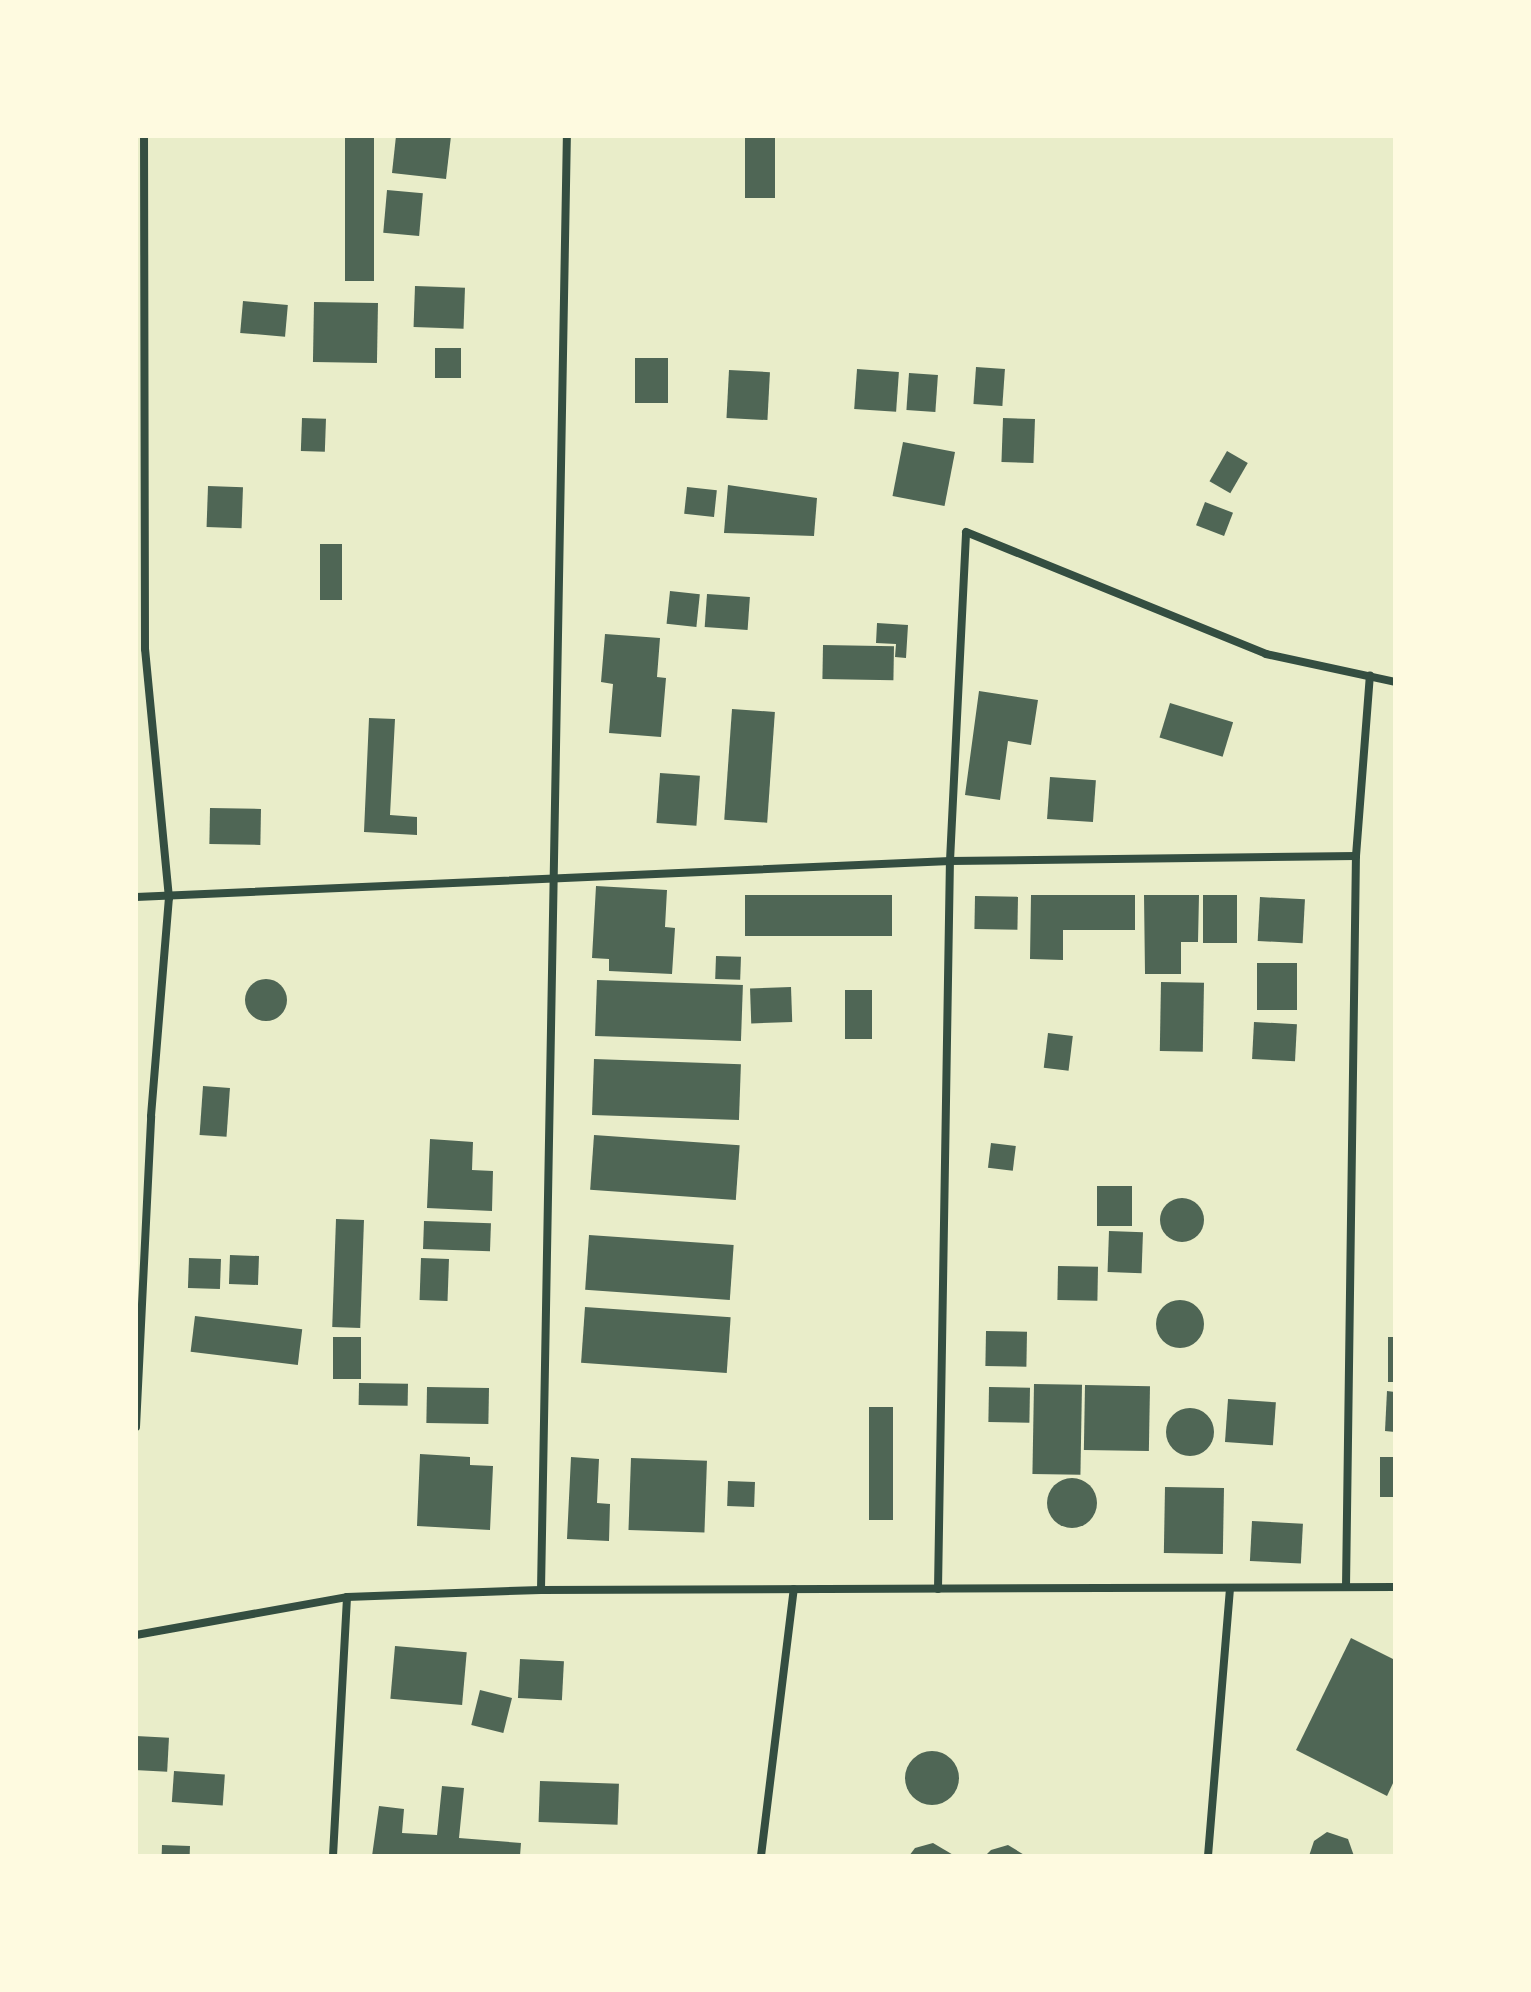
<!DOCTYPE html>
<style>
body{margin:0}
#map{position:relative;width:1531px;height:1992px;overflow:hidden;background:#e9edc9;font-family:"Fira Sans",sans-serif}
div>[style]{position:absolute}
.building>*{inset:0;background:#4f6655;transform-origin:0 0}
.round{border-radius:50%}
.minor>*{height:8px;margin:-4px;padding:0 4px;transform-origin:4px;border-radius:4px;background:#344e41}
span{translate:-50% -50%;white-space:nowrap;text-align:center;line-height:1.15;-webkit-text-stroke:8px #fefae0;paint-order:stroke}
.frame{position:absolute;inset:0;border:138px solid #fefae0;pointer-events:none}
</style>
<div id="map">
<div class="building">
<i style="left:345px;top:136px;width:29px;height:145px"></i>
<i style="clip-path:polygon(396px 136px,451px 136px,446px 179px,392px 173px)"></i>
<i style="left:745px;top:136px;width:30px;height:62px"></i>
<i style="left:387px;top:190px;width:36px;height:43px;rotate:5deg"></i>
<i style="left:415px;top:286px;width:50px;height:41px;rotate:2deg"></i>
<i style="left:243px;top:301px;width:45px;height:32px;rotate:5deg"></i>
<i style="left:314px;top:302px;width:64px;height:60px;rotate:1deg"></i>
<i style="left:435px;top:348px;width:26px;height:30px"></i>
<i style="left:635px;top:358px;width:33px;height:45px"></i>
<i style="left:976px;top:367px;width:29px;height:37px;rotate:4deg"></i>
<i style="left:857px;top:369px;width:42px;height:40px;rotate:4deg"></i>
<i style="left:729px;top:370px;width:41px;height:48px;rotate:3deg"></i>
<i style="left:909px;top:373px;width:29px;height:37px;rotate:4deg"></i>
<i style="left:302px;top:418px;width:24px;height:33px;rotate:2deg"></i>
<i style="left:1003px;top:418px;width:32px;height:44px;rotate:2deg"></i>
<i style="left:903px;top:442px;width:53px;height:55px;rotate:11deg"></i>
<i style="left:1227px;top:451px;width:24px;height:35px;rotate:30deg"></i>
<i style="clip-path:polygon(728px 485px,817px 498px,814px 536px,724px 533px)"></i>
<i style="left:208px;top:486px;width:35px;height:41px;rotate:2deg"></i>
<i style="left:687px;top:487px;width:30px;height:27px;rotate:6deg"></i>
<i style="left:1205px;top:502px;width:30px;height:25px;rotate:21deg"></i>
<i style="left:320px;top:544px;width:22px;height:56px"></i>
<i style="left:670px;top:591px;width:30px;height:33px;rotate:6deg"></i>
<i style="left:707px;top:594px;width:43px;height:33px;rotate:4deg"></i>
<i style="clip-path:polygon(877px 623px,908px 625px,906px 658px,895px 657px,896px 644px,876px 643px)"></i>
<i style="clip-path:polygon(605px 634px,660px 638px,657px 677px,666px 678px,661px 737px,609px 733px,613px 684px,601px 682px)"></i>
<i style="left:823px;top:645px;width:71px;height:34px;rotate:1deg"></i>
<i style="clip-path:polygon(979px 691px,1038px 700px,1031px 745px,1008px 741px,1000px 800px,965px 795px)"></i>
<i style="left:1170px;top:703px;width:66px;height:36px;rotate:17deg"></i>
<i style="left:732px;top:709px;width:43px;height:111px;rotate:4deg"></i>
<i style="clip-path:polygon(369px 718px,395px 719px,390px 815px,417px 817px,417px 835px,364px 832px)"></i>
<i style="left:660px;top:773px;width:40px;height:50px;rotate:4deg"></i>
<i style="left:1050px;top:777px;width:46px;height:42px;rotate:4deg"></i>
<i style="left:210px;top:808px;width:51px;height:36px;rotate:1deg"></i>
<i style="clip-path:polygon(596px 886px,667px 890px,665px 927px,675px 928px,672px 974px,609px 971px,609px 959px,592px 958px)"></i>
<i style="left:745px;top:895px;width:147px;height:41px"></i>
<i style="clip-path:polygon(1031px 895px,1135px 895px,1135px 930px,1063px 930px,1063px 960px,1030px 959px)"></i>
<i style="clip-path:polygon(1144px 895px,1199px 895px,1198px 942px,1181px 942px,1181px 974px,1145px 974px)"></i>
<i style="left:1203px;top:895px;width:34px;height:48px"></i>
<i style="left:975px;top:896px;width:43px;height:33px;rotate:1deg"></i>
<i style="left:1260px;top:897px;width:45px;height:44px;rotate:3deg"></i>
<i style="left:716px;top:956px;width:25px;height:23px;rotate:2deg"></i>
<i style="left:1257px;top:963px;width:40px;height:47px"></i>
<i class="round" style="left:245px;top:979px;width:42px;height:42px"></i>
<i style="left:597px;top:980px;width:146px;height:56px;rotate:2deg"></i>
<i style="left:1161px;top:982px;width:43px;height:69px;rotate:1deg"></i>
<i style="left:791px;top:987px;width:35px;height:41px;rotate:88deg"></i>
<i style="left:845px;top:990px;width:27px;height:49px"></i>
<i style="left:1254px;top:1022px;width:43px;height:37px;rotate:3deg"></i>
<i style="left:1048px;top:1033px;width:25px;height:35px;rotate:7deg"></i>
<i style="left:594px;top:1059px;width:147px;height:56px;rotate:2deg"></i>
<i style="left:203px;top:1086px;width:27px;height:49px;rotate:4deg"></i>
<i style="left:594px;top:1135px;width:146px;height:55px;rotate:4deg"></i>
<i style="clip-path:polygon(430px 1139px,473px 1142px,472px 1170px,493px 1171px,492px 1211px,427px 1208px)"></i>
<i style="left:991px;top:1143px;width:25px;height:25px;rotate:7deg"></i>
<i style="left:1097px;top:1186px;width:35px;height:40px"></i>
<i class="round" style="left:1160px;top:1198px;width:44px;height:44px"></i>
<i style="left:336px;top:1219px;width:28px;height:108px;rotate:2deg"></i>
<i style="left:424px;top:1221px;width:67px;height:28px;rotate:2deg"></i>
<i style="left:1109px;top:1231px;width:34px;height:41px;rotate:2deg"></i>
<i style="left:589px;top:1235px;width:145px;height:55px;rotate:4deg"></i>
<i style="left:230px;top:1255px;width:29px;height:29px;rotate:2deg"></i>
<i style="left:189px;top:1258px;width:32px;height:30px;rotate:2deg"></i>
<i style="left:421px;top:1258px;width:28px;height:42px;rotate:2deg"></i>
<i style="left:1058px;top:1266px;width:40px;height:34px;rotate:1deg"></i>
<i class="round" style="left:1156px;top:1300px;width:48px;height:48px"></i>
<i style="left:585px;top:1307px;width:146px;height:56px;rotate:4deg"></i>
<i style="left:195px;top:1316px;width:108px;height:36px;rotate:7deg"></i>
<i style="left:986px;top:1331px;width:41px;height:35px;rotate:1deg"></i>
<i style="left:333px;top:1337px;width:28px;height:42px"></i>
<i style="left:1388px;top:1337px;width:7px;height:45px"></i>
<i style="left:359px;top:1383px;width:49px;height:22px;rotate:1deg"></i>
<i style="left:1034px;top:1384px;width:48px;height:90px;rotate:1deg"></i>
<i style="left:1085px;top:1385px;width:65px;height:65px;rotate:1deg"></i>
<i style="left:427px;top:1387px;width:62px;height:36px;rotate:1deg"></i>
<i style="left:989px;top:1387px;width:41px;height:35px;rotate:1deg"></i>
<i style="clip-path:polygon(1387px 1391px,1395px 1392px,1395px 1432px,1385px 1431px)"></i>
<i style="left:1228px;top:1399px;width:48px;height:43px;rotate:4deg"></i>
<i style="left:869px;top:1407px;width:24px;height:113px"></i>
<i class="round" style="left:1166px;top:1408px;width:48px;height:48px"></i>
<i style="clip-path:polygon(420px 1454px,470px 1457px,470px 1465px,493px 1466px,490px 1530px,417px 1526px)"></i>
<i style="clip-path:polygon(571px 1457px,599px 1459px,597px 1503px,610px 1504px,609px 1541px,567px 1539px)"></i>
<i style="left:1380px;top:1457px;width:15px;height:40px"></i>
<i style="left:631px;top:1458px;width:76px;height:72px;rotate:2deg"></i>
<i class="round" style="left:1047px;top:1478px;width:50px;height:50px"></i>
<i style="left:728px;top:1481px;width:27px;height:25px;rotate:2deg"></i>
<i style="left:1165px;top:1487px;width:59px;height:66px;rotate:1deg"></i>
<i style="left:1252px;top:1521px;width:51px;height:40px;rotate:3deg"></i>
<i style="clip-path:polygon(1351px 1638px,1395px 1660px,1395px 1779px,1387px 1796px,1296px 1750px)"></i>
<i style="left:395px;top:1646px;width:72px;height:53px;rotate:5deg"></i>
<i style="left:520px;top:1659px;width:44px;height:39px;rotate:3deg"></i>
<i style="left:480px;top:1690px;width:33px;height:36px;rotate:14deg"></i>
<i style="left:136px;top:1736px;width:33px;height:34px;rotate:3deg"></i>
<i class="round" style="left:905px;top:1751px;width:54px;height:54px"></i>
<i style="left:174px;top:1771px;width:51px;height:31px;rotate:4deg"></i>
<i style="left:540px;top:1781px;width:79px;height:41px;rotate:2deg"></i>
<i style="clip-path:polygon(442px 1786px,464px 1788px,459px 1838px,521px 1843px,520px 1856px,372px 1856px,379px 1806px,404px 1809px,402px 1833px,437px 1835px)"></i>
<i style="clip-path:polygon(1327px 1832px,1348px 1839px,1354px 1856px,1309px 1856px,1314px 1841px)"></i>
<i style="clip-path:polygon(933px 1843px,955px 1856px,909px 1856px,915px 1848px)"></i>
<i style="left:162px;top:1845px;width:28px;height:11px;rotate:2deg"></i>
<i style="clip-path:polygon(1008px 1845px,1026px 1856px,985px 1856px,991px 1850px)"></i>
</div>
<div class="minor">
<i style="left:136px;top:897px;width:815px;rotate:-2.53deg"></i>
<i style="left:950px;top:861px;width:406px;rotate:-0.7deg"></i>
<i style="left:136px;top:1427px;width:311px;rotate:-87.2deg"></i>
<i style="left:151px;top:1116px;width:219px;rotate:-85.3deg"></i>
<i style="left:169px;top:898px;width:250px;rotate:-95.5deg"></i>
<i style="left:145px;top:649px;width:513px;rotate:-90.11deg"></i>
<i style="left:1346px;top:1587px;width:731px;rotate:-89.22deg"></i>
<i style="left:1356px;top:856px;width:181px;rotate:-85.6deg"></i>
<i style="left:938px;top:1589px;width:728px;rotate:-89.06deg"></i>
<i style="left:950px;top:861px;width:329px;rotate:-87.2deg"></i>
<i style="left:966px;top:532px;width:324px;rotate:22.1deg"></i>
<i style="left:1266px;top:654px;width:132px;rotate:12.2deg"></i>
<i style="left:541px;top:1590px;width:1454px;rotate:-88.98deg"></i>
<i style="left:136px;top:1635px;width:214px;rotate:-10.2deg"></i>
<i style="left:347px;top:1597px;width:194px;rotate:-2.1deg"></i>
<i style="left:541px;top:1590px;width:854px;rotate:-0.2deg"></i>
<i style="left:333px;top:1856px;width:259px;rotate:-86.9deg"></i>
<i style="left:761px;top:1856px;width:269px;rotate:-83deg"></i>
<i style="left:1208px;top:1856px;width:269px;rotate:-85.3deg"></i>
</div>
<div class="frame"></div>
</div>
